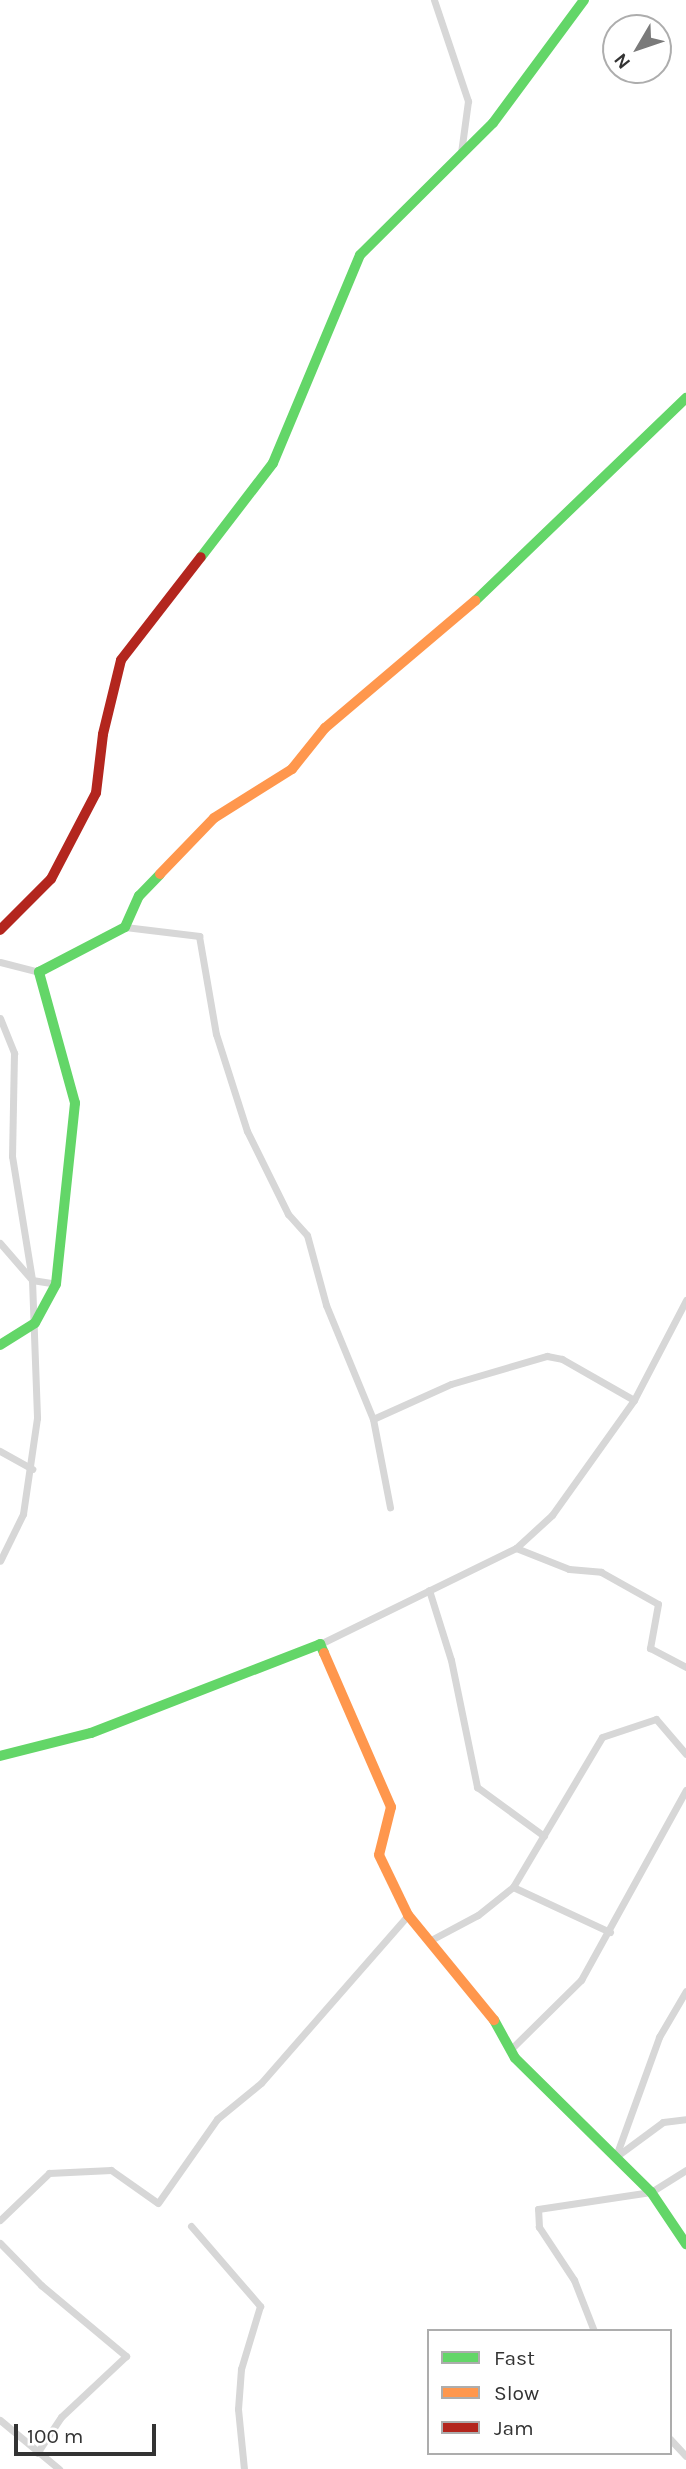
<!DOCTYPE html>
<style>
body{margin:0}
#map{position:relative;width:686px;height:2469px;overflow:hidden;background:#fff;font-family:Karla,sans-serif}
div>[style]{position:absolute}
.street>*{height:7px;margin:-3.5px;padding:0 3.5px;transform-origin:3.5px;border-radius:3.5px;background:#d7d7d7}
.fast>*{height:10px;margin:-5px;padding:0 5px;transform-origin:5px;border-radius:5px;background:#63d668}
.slow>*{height:10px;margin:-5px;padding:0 5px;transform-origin:5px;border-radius:5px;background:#ff974d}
.jam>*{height:10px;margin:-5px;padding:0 5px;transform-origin:5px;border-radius:5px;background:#b3261e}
span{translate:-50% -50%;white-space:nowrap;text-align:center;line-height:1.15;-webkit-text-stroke:7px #fff;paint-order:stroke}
.legend{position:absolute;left:427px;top:2329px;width:245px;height:126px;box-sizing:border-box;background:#fff;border:2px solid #adadad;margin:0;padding:9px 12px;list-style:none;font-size:21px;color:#333}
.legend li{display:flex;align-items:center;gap:14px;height:35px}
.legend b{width:35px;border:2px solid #adadad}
.north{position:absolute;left:602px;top:14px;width:70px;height:70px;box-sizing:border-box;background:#fff;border:2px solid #adadad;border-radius:50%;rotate:231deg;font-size:19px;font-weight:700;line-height:28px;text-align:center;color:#333}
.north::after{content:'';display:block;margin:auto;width:24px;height:32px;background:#7a7a7a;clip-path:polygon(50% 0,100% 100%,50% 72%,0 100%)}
.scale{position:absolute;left:14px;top:2424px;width:142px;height:32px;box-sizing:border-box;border:4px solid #333;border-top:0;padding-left:9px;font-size:21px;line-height:24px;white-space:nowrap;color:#333;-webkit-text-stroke:5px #fff;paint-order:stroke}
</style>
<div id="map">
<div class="street">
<i style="left:434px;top:0;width:107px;rotate:71.4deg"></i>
<i style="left:468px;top:101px;width:52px;rotate:97.7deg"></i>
<i style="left:125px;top:927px;width:75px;rotate:6.9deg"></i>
<i style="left:199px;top:936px;width:99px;rotate:80.2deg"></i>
<i style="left:216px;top:1034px;width:102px;rotate:72.3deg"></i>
<i style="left:247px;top:1131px;width:93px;rotate:63.7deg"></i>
<i style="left:288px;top:1214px;width:28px;rotate:48deg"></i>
<i style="left:307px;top:1235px;width:73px;rotate:74.8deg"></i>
<i style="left:326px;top:1305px;width:123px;rotate:67.6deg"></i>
<i style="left:373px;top:1419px;width:90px;rotate:79.1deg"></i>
<i style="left:0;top:962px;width:40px;rotate:14.4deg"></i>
<i style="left:0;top:1018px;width:38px;rotate:68deg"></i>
<i style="left:14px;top:1053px;width:103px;rotate:91.1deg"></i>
<i style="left:12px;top:1156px;width:126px;rotate:80.8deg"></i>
<i style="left:32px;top:1280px;width:24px;rotate:9deg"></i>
<i style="left:0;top:1243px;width:49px;rotate:49.1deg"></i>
<i style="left:32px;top:1280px;width:138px;rotate:87.9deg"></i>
<i style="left:37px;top:1418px;width:97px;rotate:98.3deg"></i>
<i style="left:23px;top:1514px;width:52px;rotate:116.1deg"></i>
<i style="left:373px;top:1419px;width:85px;rotate:-24.2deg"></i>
<i style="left:451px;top:1384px;width:100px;rotate:-16.3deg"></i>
<i style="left:547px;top:1356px;width:15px;rotate:11deg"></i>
<i style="left:562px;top:1359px;width:83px;rotate:29.7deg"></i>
<i style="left:0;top:1451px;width:37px;rotate:29deg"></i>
<i style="left:516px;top:1548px;width:57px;rotate:21.6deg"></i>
<i style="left:569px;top:1569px;width:32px;rotate:5deg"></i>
<i style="left:601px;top:1572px;width:65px;rotate:29.3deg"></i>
<i style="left:658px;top:1604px;width:45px;rotate:100.3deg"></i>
<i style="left:650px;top:1648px;width:41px;rotate:27.8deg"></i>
<i style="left:429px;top:1590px;width:73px;rotate:72.6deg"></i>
<i style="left:451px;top:1660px;width:130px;rotate:78.4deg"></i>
<i style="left:477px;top:1787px;width:83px;rotate:36.2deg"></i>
<i style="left:320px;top:1644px;width:218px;rotate:-26.1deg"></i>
<i style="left:516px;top:1548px;width:49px;rotate:-42.5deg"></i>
<i style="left:552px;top:1515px;width:141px;rotate:-54.5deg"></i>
<i style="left:634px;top:1400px;width:113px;rotate:-62.5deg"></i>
<i style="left:513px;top:1887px;width:107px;rotate:24.9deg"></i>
<i style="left:429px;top:1941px;width:55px;rotate:-28deg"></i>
<i style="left:478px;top:1915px;width:45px;rotate:-38.7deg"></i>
<i style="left:513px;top:1887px;width:174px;rotate:-59.3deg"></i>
<i style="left:602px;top:1737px;width:57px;rotate:-18.4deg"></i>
<i style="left:656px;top:1719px;width:46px;rotate:49.4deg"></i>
<i style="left:510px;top:2050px;width:100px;rotate:-44.6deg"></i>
<i style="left:581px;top:1980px;width:217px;rotate:-61.1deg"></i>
<i style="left:616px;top:2156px;width:127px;rotate:-70.1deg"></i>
<i style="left:659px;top:2037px;width:53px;rotate:-59.6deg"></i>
<i style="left:617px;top:2156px;width:57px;rotate:-36.5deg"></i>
<i style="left:663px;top:2122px;width:23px;rotate:-7deg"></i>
<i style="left:0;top:2220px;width:68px;rotate:-43.8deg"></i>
<i style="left:49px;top:2173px;width:62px;rotate:-2.8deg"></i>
<i style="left:111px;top:2170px;width:57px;rotate:35.1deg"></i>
<i style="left:158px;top:2203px;width:103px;rotate:-54.9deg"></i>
<i style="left:217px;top:2119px;width:57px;rotate:-39.3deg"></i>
<i style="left:261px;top:2083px;width:223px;rotate:-48.8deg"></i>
<i style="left:191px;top:2226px;width:106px;rotate:49.2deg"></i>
<i style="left:260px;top:2306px;width:66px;rotate:106.8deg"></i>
<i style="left:241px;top:2369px;width:40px;rotate:94.3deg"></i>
<i style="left:238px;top:2409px;width:60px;rotate:84.3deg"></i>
<i style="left:0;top:2243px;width:59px;rotate:45.7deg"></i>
<i style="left:41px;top:2285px;width:111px;rotate:39.9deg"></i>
<i style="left:126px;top:2356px;width:89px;rotate:136.8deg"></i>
<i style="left:61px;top:2417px;width:43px;rotate:123.7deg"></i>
<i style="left:594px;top:2331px;width:55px;rotate:-111.4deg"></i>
<i style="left:574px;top:2280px;width:64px;rotate:-123.4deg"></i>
<i style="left:539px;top:2227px;width:18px;rotate:-93deg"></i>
<i style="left:538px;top:2209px;width:114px;rotate:-8.6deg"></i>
<i style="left:651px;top:2192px;width:41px;rotate:-32.2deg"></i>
<i style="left:0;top:2420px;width:77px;rotate:39.7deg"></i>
<i style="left:670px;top:2439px;width:23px;rotate:47deg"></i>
</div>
<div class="fast">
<i style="left:201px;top:557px;width:118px;rotate:-52.5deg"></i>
<i style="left:273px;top:463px;width:225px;rotate:-67.3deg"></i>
<i style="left:360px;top:255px;width:187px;rotate:-44.8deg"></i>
<i style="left:493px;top:123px;width:153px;rotate:-53.5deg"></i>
<i style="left:475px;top:601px;width:293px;rotate:-43.9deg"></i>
<i style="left:0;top:1345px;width:41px;rotate:-32.2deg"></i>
<i style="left:35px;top:1323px;width:44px;rotate:-61.7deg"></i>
<i style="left:56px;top:1284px;width:182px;rotate:-84deg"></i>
<i style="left:75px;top:1103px;width:136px;rotate:-105.4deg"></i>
<i style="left:39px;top:972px;width:97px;rotate:-27.6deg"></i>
<i style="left:125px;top:927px;width:34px;rotate:-66deg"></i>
<i style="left:139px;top:896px;width:30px;rotate:-46deg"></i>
<i style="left:0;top:1756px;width:94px;rotate:-14.2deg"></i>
<i style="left:91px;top:1733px;width:246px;rotate:-21.2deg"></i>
<i style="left:320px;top:1644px;width:10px;rotate:66deg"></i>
<i style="left:494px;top:2020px;width:43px;rotate:61.1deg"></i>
<i style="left:515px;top:2058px;width:191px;rotate:44.6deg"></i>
<i style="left:651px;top:2192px;width:63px;rotate:56.1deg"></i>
</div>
<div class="slow">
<i style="left:160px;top:874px;width:78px;rotate:-46deg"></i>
<i style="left:214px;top:818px;width:92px;rotate:-32.1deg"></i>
<i style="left:292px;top:769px;width:53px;rotate:-51.2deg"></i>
<i style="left:325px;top:728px;width:197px;rotate:-40.3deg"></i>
<i style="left:324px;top:1653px;width:168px;rotate:66.5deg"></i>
<i style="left:391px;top:1807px;width:49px;rotate:104deg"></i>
<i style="left:379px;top:1855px;width:67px;rotate:64.2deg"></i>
<i style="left:408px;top:1915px;width:136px;rotate:50.7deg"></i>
</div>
<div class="jam">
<i style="left:0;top:930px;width:72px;rotate:-45deg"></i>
<i style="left:51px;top:879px;width:97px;rotate:-62.4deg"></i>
<i style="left:96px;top:793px;width:59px;rotate:-83.2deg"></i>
<i style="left:103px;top:734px;width:76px;rotate:-76.3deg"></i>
<i style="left:121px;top:660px;width:130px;rotate:-52.2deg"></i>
</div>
<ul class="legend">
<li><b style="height:9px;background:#63d668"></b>Fast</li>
<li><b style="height:9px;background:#ff974d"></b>Slow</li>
<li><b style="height:9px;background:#b3261e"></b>Jam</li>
</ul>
<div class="north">N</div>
<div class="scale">100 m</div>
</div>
